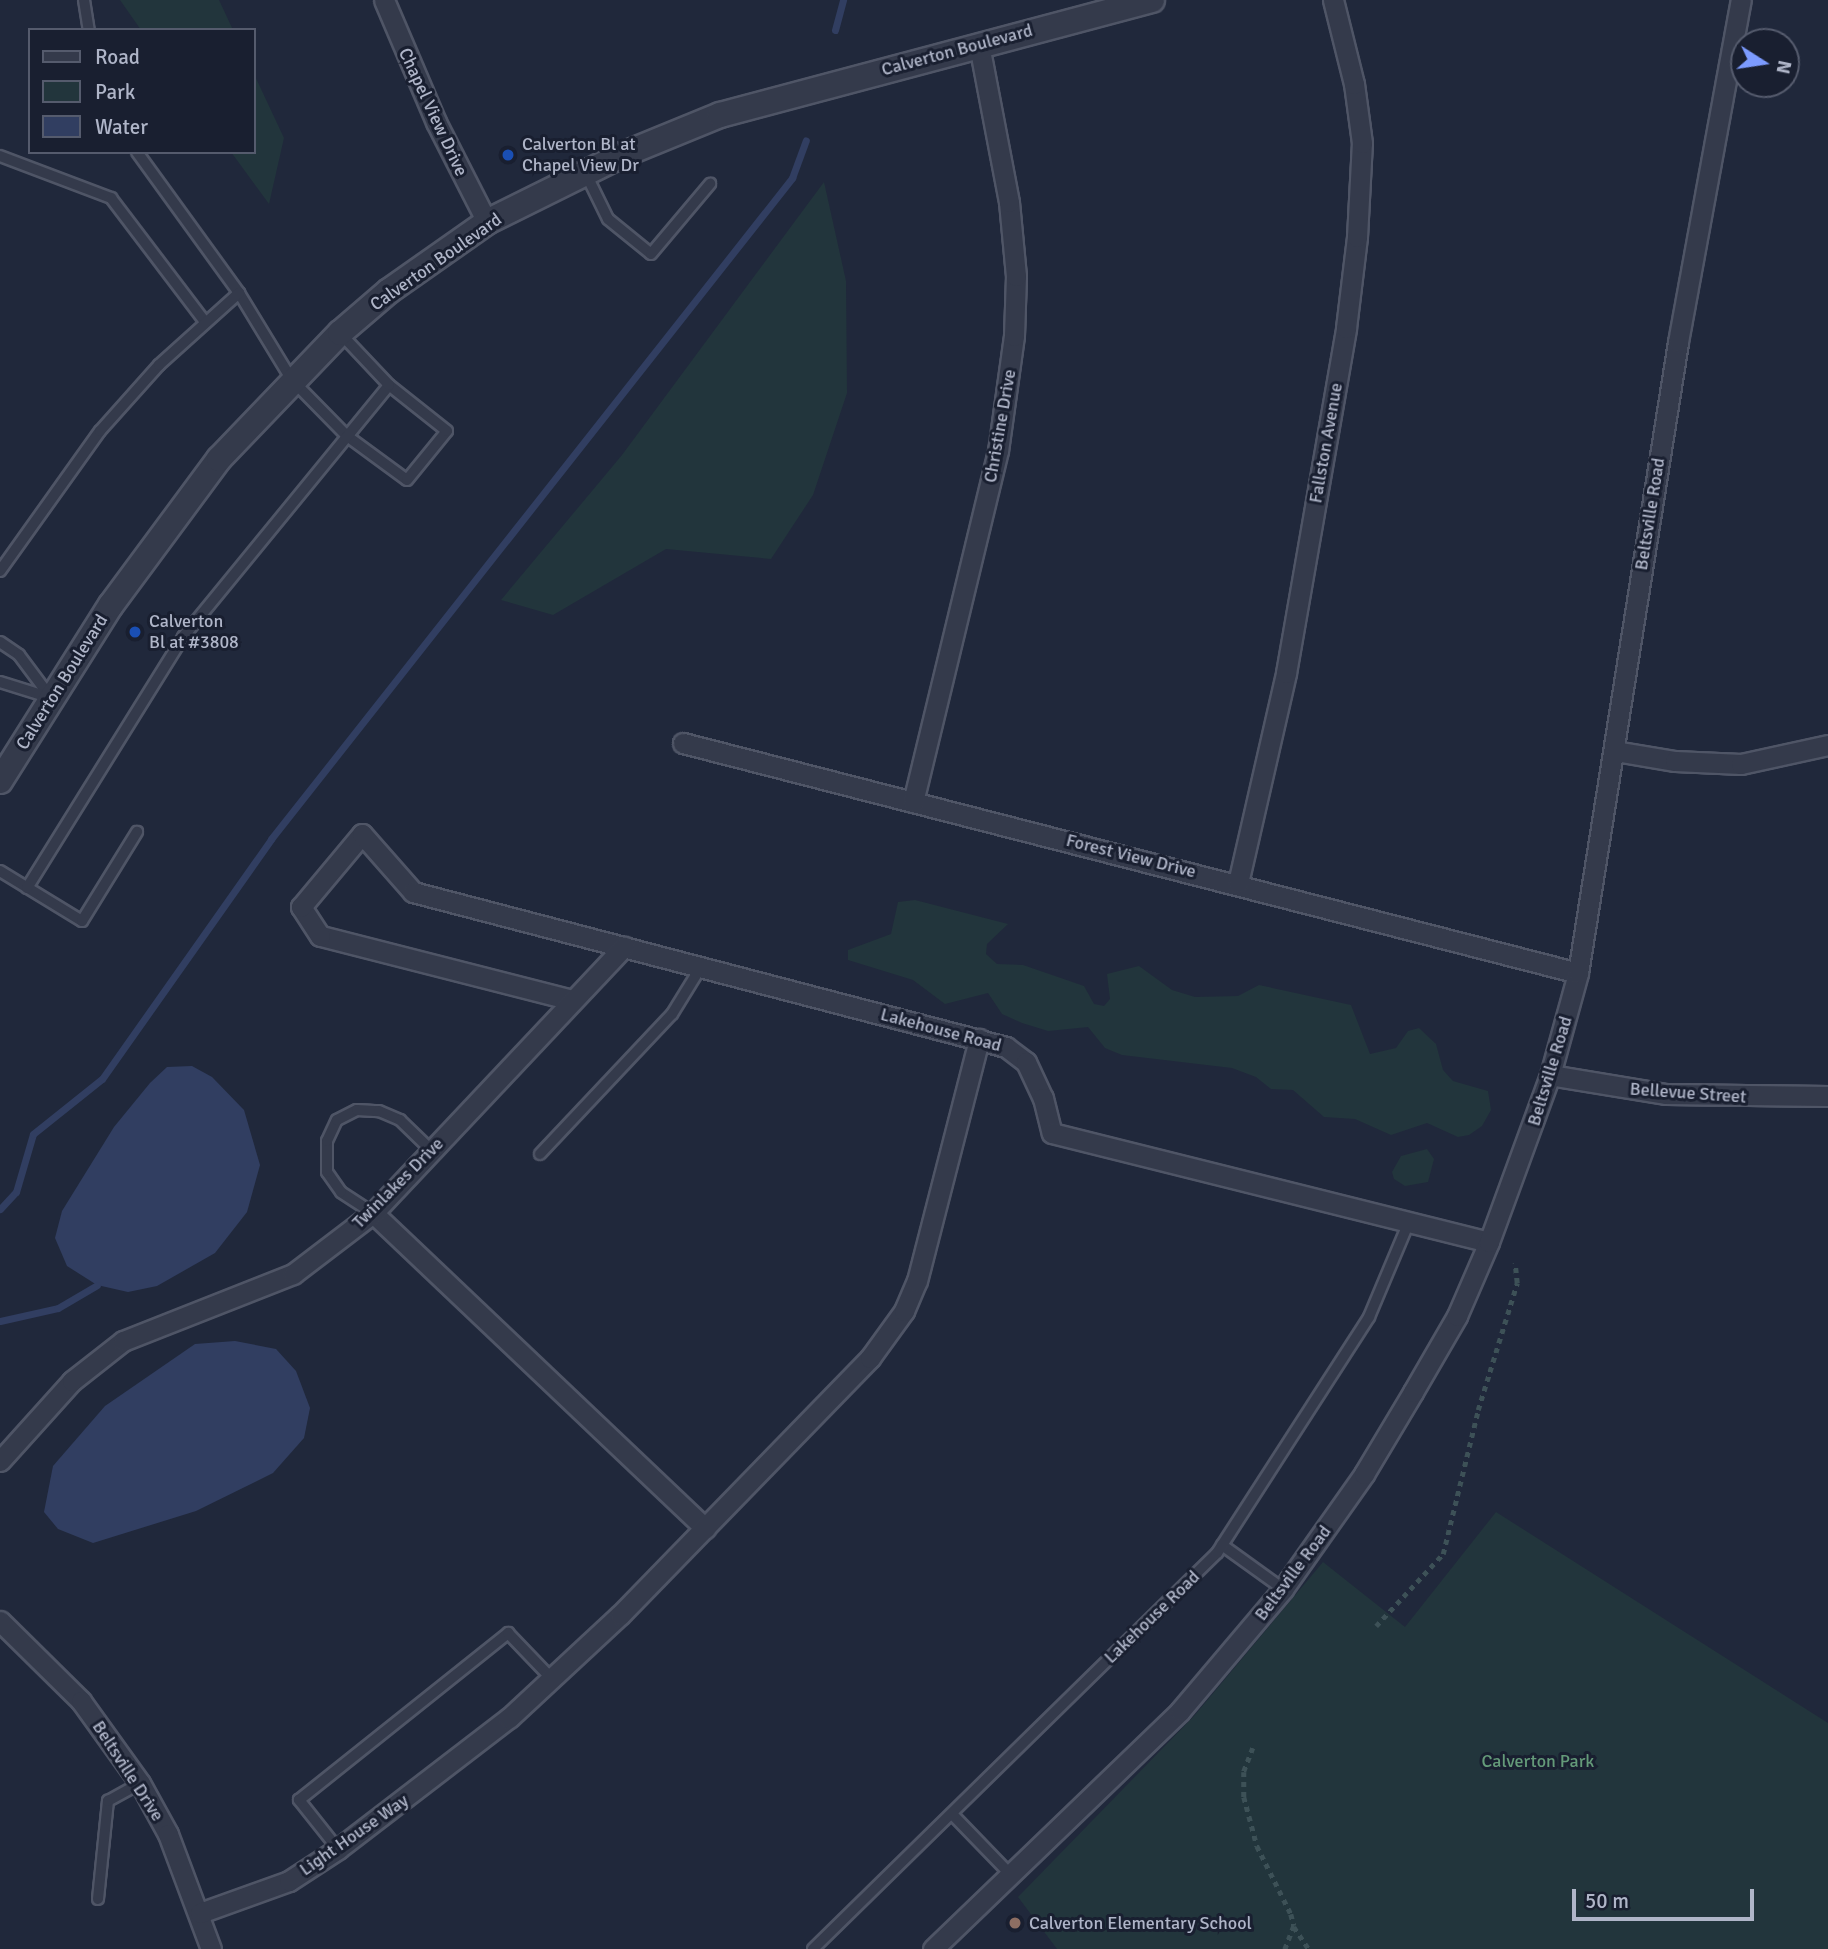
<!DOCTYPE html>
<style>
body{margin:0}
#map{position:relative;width:1828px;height:1949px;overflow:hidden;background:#20283b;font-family:Signika,sans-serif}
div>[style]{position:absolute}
.green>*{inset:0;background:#22353c}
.water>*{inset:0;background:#313e61}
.stream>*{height:7px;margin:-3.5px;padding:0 3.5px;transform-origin:3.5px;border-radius:3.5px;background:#313e61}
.path>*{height:4.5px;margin-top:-2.25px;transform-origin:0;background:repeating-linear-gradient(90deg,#3d5157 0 5px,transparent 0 10px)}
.roads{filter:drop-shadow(2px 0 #4f5566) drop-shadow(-2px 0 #4f5566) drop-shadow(0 2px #4f5566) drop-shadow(0 -2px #4f5566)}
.service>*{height:10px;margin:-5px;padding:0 5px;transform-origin:5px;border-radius:5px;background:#343a4b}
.minor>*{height:19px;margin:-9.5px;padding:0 9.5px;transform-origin:9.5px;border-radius:9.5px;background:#343a4b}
.tertiary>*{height:24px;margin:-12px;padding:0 12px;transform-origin:12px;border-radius:12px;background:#343a4b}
.dots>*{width:19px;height:19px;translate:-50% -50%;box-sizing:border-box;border:4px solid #191f30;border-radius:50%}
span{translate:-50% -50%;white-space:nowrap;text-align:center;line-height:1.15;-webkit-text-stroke:6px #191f30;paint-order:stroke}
.street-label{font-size:18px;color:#afb5c8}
.poi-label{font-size:18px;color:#afb5c8}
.left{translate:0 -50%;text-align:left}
.park-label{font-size:18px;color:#649a79}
.legend{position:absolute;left:28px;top:28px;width:228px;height:126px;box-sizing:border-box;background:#191f30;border:2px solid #555b6d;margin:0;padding:9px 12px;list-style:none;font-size:21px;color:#afb5c8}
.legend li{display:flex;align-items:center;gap:14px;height:35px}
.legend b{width:35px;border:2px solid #555b6d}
.north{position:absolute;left:1730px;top:28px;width:70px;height:70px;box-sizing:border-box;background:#191f30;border:2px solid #555b6d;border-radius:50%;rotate:102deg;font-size:19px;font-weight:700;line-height:28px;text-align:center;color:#afb5c8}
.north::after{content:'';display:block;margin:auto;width:24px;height:32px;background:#7c9bff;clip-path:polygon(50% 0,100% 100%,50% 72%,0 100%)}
.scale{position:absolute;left:1572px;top:1889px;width:182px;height:32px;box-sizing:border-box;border:4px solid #afb5c8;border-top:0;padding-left:9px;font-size:21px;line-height:24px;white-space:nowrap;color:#afb5c8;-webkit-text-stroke:5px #191f30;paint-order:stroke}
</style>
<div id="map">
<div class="green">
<i style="clip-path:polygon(120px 0,219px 0,233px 30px,141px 30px)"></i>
<i style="clip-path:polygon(254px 74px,284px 138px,269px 204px,231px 152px,254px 152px)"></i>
<i style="clip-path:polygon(824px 182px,846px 281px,847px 393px,813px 495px,771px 559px,666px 549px,553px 615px,501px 600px,622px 455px)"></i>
<i style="clip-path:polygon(915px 900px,1008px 924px,987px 944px,986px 954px,997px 964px,1023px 965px,1084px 986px,1094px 1004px,1104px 1006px,1110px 999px,1107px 974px,1139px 966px,1172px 990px,1195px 997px,1238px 996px,1259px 985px,1351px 1005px,1370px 1054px,1396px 1048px,1408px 1031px,1419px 1028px,1436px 1044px,1443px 1070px,1453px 1081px,1488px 1091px,1491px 1110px,1482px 1126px,1469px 1135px,1458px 1137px,1427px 1123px,1391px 1135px,1355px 1119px,1324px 1117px,1293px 1090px,1271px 1089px,1256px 1077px,1232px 1068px,1122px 1055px,1105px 1048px,1088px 1027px,1048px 1031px,1022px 1023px,1002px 1014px,988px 993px,945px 1004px,913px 980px,848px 960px,848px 950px,891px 934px,898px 902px)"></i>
<i style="clip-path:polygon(1427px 1149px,1434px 1159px,1428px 1182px,1405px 1186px,1394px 1179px,1392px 1172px,1401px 1156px)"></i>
<i style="clip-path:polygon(1496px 1512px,1828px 1723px,1828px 1949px,1057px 1949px,1018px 1897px,1194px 1716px,1323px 1562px,1405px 1627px)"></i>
</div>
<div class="water">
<i style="clip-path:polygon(192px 1066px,212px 1077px,244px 1110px,260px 1165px,247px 1212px,215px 1253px,157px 1286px,128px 1292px,97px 1285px,67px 1266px,55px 1238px,62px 1211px,114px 1127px,150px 1083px,167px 1067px)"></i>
<i style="clip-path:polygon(235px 1341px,276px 1349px,296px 1371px,310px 1408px,304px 1438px,273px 1473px,196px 1511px,93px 1543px,58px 1529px,44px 1512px,53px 1466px,105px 1406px,195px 1344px)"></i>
</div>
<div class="stream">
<i style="left:835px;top:30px;width:31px;rotate:-75deg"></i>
<i style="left:0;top:1209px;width:23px;rotate:-47deg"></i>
<i style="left:16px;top:1192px;width:60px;rotate:-73.7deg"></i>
<i style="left:33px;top:1134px;width:88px;rotate:-38.6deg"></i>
<i style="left:102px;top:1079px;width:294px;rotate:-54.8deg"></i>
<i style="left:271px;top:839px;width:842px;rotate:-51.75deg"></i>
<i style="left:792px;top:178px;width:40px;rotate:-69.8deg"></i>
<i style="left:0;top:1321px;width:59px;rotate:-12.6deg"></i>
<i style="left:58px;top:1308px;width:45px;rotate:-30.5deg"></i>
</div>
<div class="path">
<i style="left:1376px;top:1626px;width:98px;rotate:-47.1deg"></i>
<i style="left:1443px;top:1554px;width:148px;rotate:-76.3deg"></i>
<i style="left:1478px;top:1410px;width:133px;rotate:-72.9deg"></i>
<i style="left:1517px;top:1283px;width:20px;rotate:-96deg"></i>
<i style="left:1253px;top:1748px;width:26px;rotate:111deg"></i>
<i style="left:1244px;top:1772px;width:25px;rotate:90deg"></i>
<i style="left:1244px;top:1797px;width:51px;rotate:75.1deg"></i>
<i style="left:1257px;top:1846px;width:76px;rotate:63.4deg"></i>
<i style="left:1291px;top:1914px;width:12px;rotate:76deg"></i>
<i style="left:1294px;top:1926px;width:25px;rotate:111deg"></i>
<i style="left:1294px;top:1927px;width:27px;rotate:56deg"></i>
</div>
<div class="roads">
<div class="service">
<i style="left:84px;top:0;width:30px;rotate:81deg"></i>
<i style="left:137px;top:152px;width:174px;rotate:54.1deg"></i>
<i style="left:239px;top:293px;width:102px;rotate:58.7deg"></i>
<i style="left:292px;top:380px;width:78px;rotate:45.5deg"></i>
<i style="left:347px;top:436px;width:74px;rotate:36.3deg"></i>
<i style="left:407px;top:480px;width:63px;rotate:-50.8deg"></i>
<i style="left:447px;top:431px;width:74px;rotate:-141.6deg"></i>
<i style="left:0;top:156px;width:119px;rotate:20.7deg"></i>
<i style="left:111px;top:198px;width:156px;rotate:52.8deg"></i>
<i style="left:585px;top:172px;width:52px;rotate:63.9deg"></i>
<i style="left:608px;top:219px;width:55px;rotate:39.1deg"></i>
<i style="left:651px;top:254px;width:92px;rotate:-49.9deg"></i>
<i style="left:0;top:571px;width:172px;rotate:-54.5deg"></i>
<i style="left:100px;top:431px;width:89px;rotate:-48.2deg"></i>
<i style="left:159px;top:365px;width:108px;rotate:-42deg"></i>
<i style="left:0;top:642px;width:23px;rotate:34deg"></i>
<i style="left:19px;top:655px;width:54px;rotate:53.3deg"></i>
<i style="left:0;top:682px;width:53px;rotate:17.4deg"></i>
<i style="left:0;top:871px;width:96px;rotate:31.4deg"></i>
<i style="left:82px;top:921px;width:105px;rotate:-58.3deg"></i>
<i style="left:27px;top:888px;width:296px;rotate:-58.1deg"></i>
<i style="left:183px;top:637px;width:325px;rotate:-50.7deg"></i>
<i style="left:389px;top:385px;width:71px;rotate:-133.3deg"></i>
<i style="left:540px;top:1154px;width:192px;rotate:-46.7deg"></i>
<i style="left:672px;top:1014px;width:55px;rotate:-58.3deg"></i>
<i style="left:373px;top:1213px;width:38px;rotate:-147deg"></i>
<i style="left:341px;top:1192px;width:24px;rotate:-125deg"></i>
<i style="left:327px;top:1172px;width:31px;rotate:-90deg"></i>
<i style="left:327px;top:1141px;width:23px;rotate:-65deg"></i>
<i style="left:337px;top:1120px;width:22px;rotate:-27deg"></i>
<i style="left:357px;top:1110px;width:22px;rotate:3deg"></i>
<i style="left:379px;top:1111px;width:23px;rotate:23deg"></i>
<i style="left:400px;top:1120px;width:43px;rotate:44.1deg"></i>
<i style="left:1222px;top:1545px;width:75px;rotate:35.8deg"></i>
<i style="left:952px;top:1814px;width:85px;rotate:46deg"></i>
<i style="left:338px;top:1849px;width:63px;rotate:-128.5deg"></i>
<i style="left:299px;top:1800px;width:268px;rotate:-38.6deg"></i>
<i style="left:508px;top:1633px;width:65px;rotate:46.2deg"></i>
<i style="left:98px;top:1899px;width:99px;rotate:-84.2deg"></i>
<i style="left:108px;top:1801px;width:37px;rotate:-29deg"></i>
<i style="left:813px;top:1949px;width:566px;rotate:-44.43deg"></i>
<i style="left:1217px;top:1553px;width:281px;rotate:-57.2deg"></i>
<i style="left:1369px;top:1317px;width:103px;rotate:-67.2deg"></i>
</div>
<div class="minor">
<i style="left:384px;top:0;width:133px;rotate:66.9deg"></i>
<i style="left:436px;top:122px;width:112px;rotate:63deg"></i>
<i style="left:683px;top:743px;width:924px;rotate:14.41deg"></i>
<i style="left:1615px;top:751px;width:61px;rotate:9.5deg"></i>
<i style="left:1675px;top:761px;width:66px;rotate:2.6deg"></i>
<i style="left:1741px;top:764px;width:89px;rotate:-12.3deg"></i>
<i style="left:913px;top:802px;width:361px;rotate:-76.4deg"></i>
<i style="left:998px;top:451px;width:116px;rotate:-82.1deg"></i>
<i style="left:1014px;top:336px;width:60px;rotate:-88.1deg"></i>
<i style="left:1016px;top:276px;width:74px;rotate:-95.4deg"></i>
<i style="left:1009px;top:202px;width:161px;rotate:-100.8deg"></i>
<i style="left:1238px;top:883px;width:215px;rotate:-77.1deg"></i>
<i style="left:1286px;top:673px;width:350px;rotate:-80.1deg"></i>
<i style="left:1346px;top:328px;width:92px;rotate:-83.1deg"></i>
<i style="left:1357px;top:237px;width:94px;rotate:-87deg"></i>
<i style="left:1362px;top:143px;width:60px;rotate:-97.7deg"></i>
<i style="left:1354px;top:84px;width:87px;rotate:-104deg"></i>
<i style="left:572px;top:1000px;width:260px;rotate:-165.7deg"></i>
<i style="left:320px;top:936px;width:35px;rotate:-123deg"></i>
<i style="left:301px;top:907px;width:95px;rotate:-50.1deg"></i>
<i style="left:362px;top:834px;width:77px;rotate:48.7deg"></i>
<i style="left:413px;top:892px;width:613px;rotate:14.65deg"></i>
<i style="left:1006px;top:1047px;width:25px;rotate:37deg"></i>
<i style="left:1026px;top:1062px;width:40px;rotate:65deg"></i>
<i style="left:1043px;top:1098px;width:36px;rotate:76deg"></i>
<i style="left:1052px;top:1133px;width:450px;rotate:14deg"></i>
<i style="left:1550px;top:1075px;width:118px;rotate:9.3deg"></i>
<i style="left:1666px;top:1094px;width:162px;rotate:0.7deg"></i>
<i style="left:373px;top:1213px;width:458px;rotate:43.5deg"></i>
<i style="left:0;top:1461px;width:108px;rotate:-48deg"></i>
<i style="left:72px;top:1381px;width:65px;rotate:-38.1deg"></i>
<i style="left:123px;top:1341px;width:183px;rotate:-21.5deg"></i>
<i style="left:293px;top:1274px;width:101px;rotate:-37.3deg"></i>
<i style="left:373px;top:1213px;width:366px;rotate:-46.7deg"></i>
<i style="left:0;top:1621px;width:114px;rotate:44.6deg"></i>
<i style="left:81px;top:1701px;width:101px;rotate:54.3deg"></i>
<i style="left:140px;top:1783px;width:58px;rotate:61.2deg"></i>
<i style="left:168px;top:1834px;width:123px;rotate:69.5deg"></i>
<i style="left:200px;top:1913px;width:95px;rotate:-19.8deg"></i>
<i style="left:289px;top:1881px;width:59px;rotate:-33.1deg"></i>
<i style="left:338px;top:1849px;width:215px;rotate:-37.5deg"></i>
<i style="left:509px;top:1718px;width:151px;rotate:-42.9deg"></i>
<i style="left:620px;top:1615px;width:359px;rotate:-45.8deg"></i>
<i style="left:870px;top:1358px;width:58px;rotate:-54.1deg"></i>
<i style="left:904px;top:1311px;width:33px;rotate:-67deg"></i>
<i style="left:917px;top:1281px;width:250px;rotate:-75.6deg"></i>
<i style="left:933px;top:1949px;width:343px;rotate:-43.9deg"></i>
<i style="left:1180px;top:1711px;width:160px;rotate:-49.8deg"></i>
<i style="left:1283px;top:1589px;width:141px;rotate:-54.8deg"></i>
<i style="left:1364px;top:1474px;width:96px;rotate:-59.1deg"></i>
<i style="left:1413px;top:1392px;width:88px;rotate:-59.9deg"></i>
<i style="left:1457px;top:1316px;width:81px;rotate:-66.6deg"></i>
<i style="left:1489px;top:1242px;width:178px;rotate:-69.9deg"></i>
<i style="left:1550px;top:1075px;width:106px;rotate:-74.6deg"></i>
<i style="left:1578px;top:973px;width:639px;rotate:-80.99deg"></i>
<i style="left:1678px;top:342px;width:348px;rotate:-79.6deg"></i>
</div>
<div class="tertiary">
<i style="left:0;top:781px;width:208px;rotate:-57.8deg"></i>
<i style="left:111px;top:605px;width:182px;rotate:-53.5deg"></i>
<i style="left:219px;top:459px;width:175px;rotate:-46.2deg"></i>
<i style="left:340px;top:333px;width:65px;rotate:-40.6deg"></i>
<i style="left:389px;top:291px;width:120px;rotate:-35.1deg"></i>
<i style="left:487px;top:222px;width:151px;rotate:-26.4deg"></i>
<i style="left:622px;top:155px;width:106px;rotate:-22.2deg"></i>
<i style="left:720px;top:115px;width:447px;rotate:-14.9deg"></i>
</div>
</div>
<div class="dots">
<i style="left:508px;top:155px;background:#1a4fb4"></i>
<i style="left:135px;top:632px;background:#1a4fb4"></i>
<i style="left:1015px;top:1923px;background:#8d6e63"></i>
</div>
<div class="street-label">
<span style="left:957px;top:50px;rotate:-15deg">Calverton Boulevard</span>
<span style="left:433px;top:112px;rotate:65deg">Chapel View Drive</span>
<span style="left:436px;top:262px;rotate:-35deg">Calverton Boulevard</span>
<span style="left:1000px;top:426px;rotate:-80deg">Christine Drive</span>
<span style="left:1326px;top:443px;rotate:-80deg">Fallston Avenue</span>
<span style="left:1650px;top:514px;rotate:-81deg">Beltsville Road</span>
<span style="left:62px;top:682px;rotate:-58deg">Calverton Boulevard</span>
<span style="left:1131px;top:856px;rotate:14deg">Forest View Drive</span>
<span style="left:941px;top:1030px;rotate:15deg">Lakehouse Road</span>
<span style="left:1550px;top:1071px;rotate:-73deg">Beltsville Road</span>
<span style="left:1688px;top:1093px;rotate:4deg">Bellevue Street</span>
<span style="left:398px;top:1183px;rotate:-45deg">Twinlakes Drive</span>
<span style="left:1293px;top:1573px;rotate:-53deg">Beltsville Road</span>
<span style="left:1152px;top:1617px;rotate:-44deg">Lakehouse Road</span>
<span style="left:128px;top:1771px;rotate:57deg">Beltsville Drive</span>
<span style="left:354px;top:1835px;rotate:-35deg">Light House Way</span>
</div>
<div class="poi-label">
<span class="left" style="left:522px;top:155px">Calverton Bl at<br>Chapel View Dr</span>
<span class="left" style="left:149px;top:632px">Calverton<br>Bl at #3808</span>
<span class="left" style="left:1029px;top:1923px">Calverton Elementary School</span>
</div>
<div class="park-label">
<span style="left:1538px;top:1761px">Calverton Park</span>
</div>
<ul class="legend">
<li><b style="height:9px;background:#343a4b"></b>Road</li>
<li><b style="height:19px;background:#22353c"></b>Park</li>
<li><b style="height:19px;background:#313e61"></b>Water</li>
</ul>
<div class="north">N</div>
<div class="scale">50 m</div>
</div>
